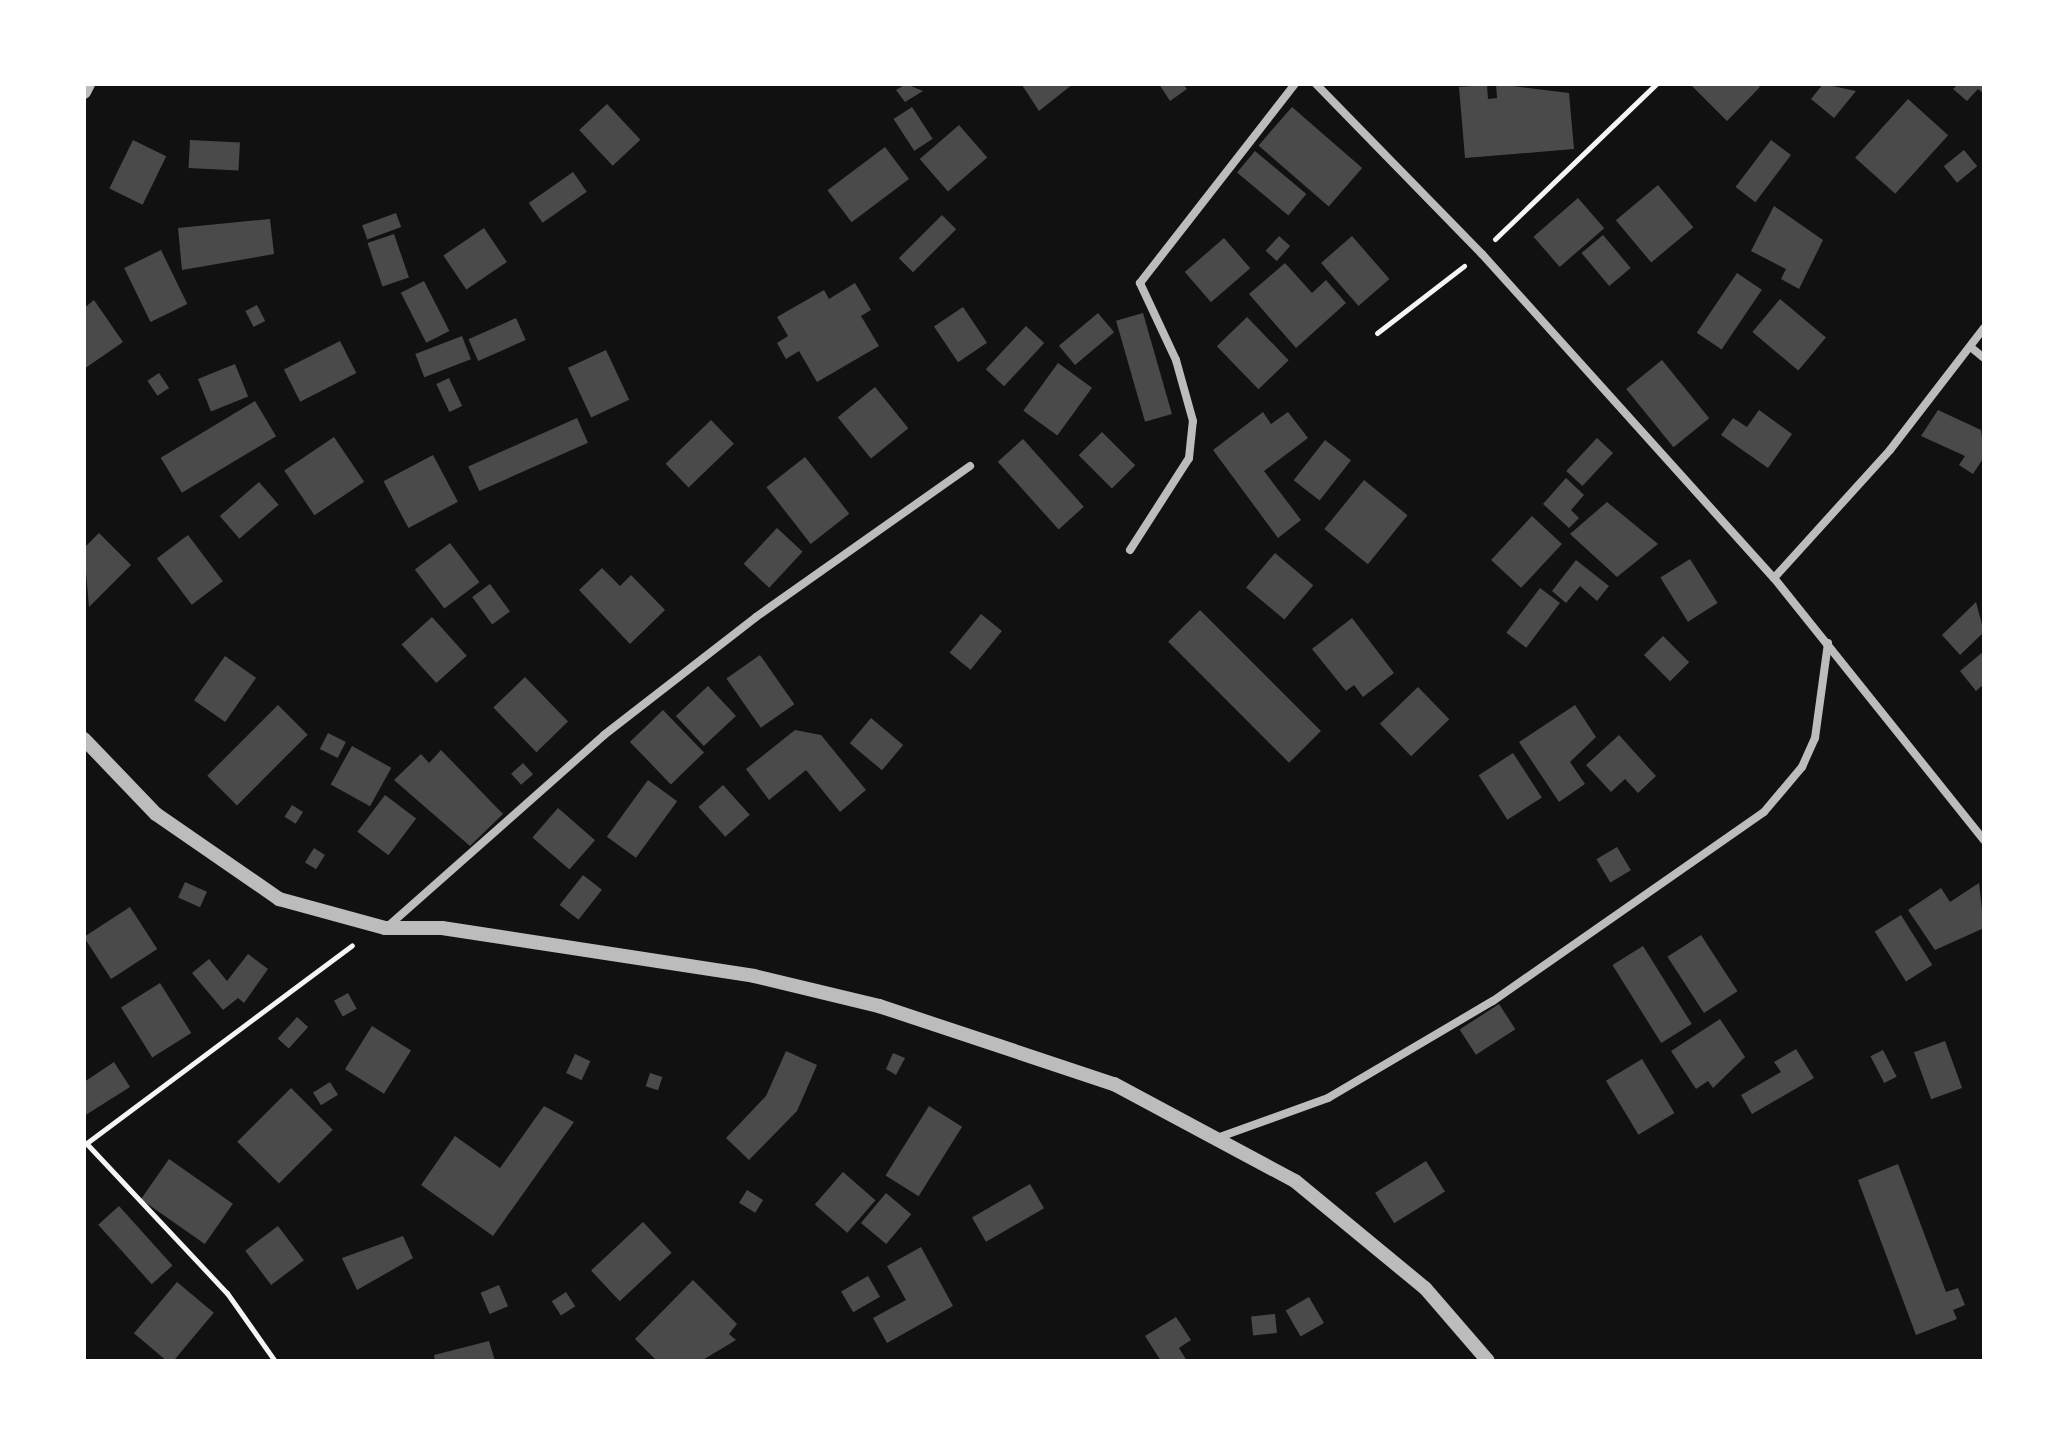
<!DOCTYPE html>
<style>
body{margin:0}
#map{position:relative;width:2068px;height:1445px;overflow:hidden;background:#111;font-family:"Alegreya Sans",sans-serif}
div>[style]{position:absolute}
.building>*{inset:0;background:#4a4a4a;transform-origin:0 0}
.path>*{height:5px;margin:-2.5px;padding:0 2.5px;transform-origin:2.5px;border-radius:2.5px;background:#f5f5f5}
.minor>*{height:8px;margin:-4px;padding:0 4px;transform-origin:4px;border-radius:4px;background:#bcbcbc}
.tertiary>*{height:14px;margin:-7px;padding:0 7px;transform-origin:7px;border-radius:7px;background:#bcbcbc}
span{translate:-50% -50%;white-space:nowrap;text-align:center;line-height:1.15;-webkit-text-stroke:7px #fff;paint-order:stroke}
.frame{position:absolute;inset:0;border:86px solid #fff;pointer-events:none}
</style>
<div id="map">
<div class="building">
<i style="clip-path:polygon(906px 84px,923px 91px,905px 102px,896px 90px)"></i>
<i style="clip-path:polygon(1073px 84px,1039px 111px,1022px 85px,1024px 84px)"></i>
<i style="clip-path:polygon(1159px 84px,1183px 84px,1187px 89px,1170px 101px)"></i>
<i style="clip-path:polygon(1496px 84px,1569px 93px,1574px 149px,1465px 158px,1459px 87px,1487px 85px,1488px 99px,1497px 98px)"></i>
<i style="clip-path:polygon(1690px 84px,1756px 84px,1760px 87px,1727px 121px)"></i>
<i style="clip-path:polygon(1823px 84px,1856px 91px,1834px 118px,1811px 99px)"></i>
<i style="clip-path:polygon(1958px 84px,1984px 84px,1984px 94px,1978px 89px,1967px 101px,1953px 89px)"></i>
<i style="left:1908px;top:99px;width:54px;height:79px;rotate:42deg"></i>
<i style="left:607px;top:104px;width:49px;height:38px;rotate:47deg"></i>
<i style="left:912px;top:107px;width:38px;height:22px;rotate:57deg"></i>
<i style="left:1292px;top:107px;width:93px;height:51px;rotate:41deg"></i>
<i style="left:959px;top:125px;width:43px;height:52px;rotate:49deg"></i>
<i style="left:133px;top:140px;width:37px;height:54px;rotate:26deg"></i>
<i style="left:190px;top:140px;width:50px;height:28px;rotate:3deg"></i>
<i style="left:1771px;top:140px;width:25px;height:59px;rotate:37deg"></i>
<i style="left:885px;top:147px;width:40px;height:72px;rotate:53deg"></i>
<i style="left:1964px;top:150px;width:21px;height:26px;rotate:51deg"></i>
<i style="left:1255px;top:151px;width:67px;height:28px;rotate:40deg"></i>
<i style="left:573px;top:172px;width:24px;height:54px;rotate:55deg"></i>
<i style="left:1658px;top:185px;width:55px;height:55px;rotate:50deg"></i>
<i style="left:1578px;top:198px;width:40px;height:59px;rotate:49deg"></i>
<i style="clip-path:polygon(1774px 206px,1823px 240px,1799px 289px,1781px 279px,1786px 269px,1751px 251px)"></i>
<i style="left:396px;top:213px;width:15px;height:36px;rotate:70deg"></i>
<i style="left:942px;top:215px;width:20px;height:61px;rotate:45deg"></i>
<i style="clip-path:polygon(270px 219px,274px 254px,182px 270px,178px 228px)"></i>
<i style="left:484px;top:228px;width:41px;height:49px;rotate:56deg"></i>
<i style="left:394px;top:234px;width:46px;height:28px;rotate:71deg"></i>
<i style="left:1603px;top:235px;width:43px;height:28px;rotate:50deg"></i>
<i style="left:1279px;top:236px;width:15px;height:20px;rotate:42deg"></i>
<i style="left:1352px;top:236px;width:57px;height:41px;rotate:49deg"></i>
<i style="left:1224px;top:238px;width:40px;height:52px;rotate:49deg"></i>
<i style="left:161px;top:250px;width:60px;height:41px;rotate:64deg"></i>
<i style="clip-path:polygon(1285px 263px,1312px 293px,1326px 280px,1346px 303px,1296px 348px,1249px 294px)"></i>
<i style="left:1737px;top:273px;width:30px;height:72px;rotate:34deg"></i>
<i style="left:424px;top:281px;width:56px;height:26px;rotate:63deg"></i>
<i style="clip-path:polygon(855px 283px,871px 310px,861px 316px,879px 346px,817px 382px,799px 351px,786px 359px,777px 343px,788px 336px,777px 317px,824px 290px,829px 299px)"></i>
<i style="left:1780px;top:299px;width:60px;height:43px;rotate:40deg"></i>
<i style="clip-path:polygon(94px 300px,123px 342px,84px 369px,84px 308px)"></i>
<i style="left:257px;top:305px;width:18px;height:13px;rotate:63deg"></i>
<i style="left:963px;top:307px;width:43px;height:35px;rotate:56deg"></i>
<i style="left:1098px;top:313px;width:25px;height:51px;rotate:50deg"></i>
<i style="left:1143px;top:313px;width:105px;height:28px;rotate:74deg"></i>
<i style="left:1247px;top:317px;width:60px;height:42px;rotate:46deg"></i>
<i style="left:516px;top:318px;width:24px;height:52px;rotate:66deg"></i>
<i style="left:1026px;top:326px;width:25px;height:59px;rotate:43deg"></i>
<i style="left:462px;top:336px;width:25px;height:50px;rotate:69deg"></i>
<i style="left:340px;top:341px;width:36px;height:63px;rotate:63deg"></i>
<i style="left:606px;top:350px;width:55px;height:42px;rotate:65deg"></i>
<i style="left:1662px;top:360px;width:75px;height:46px;rotate:51deg"></i>
<i style="left:1058px;top:363px;width:42px;height:59px;rotate:36deg"></i>
<i style="left:235px;top:364px;width:35px;height:40px;rotate:68deg"></i>
<i style="left:159px;top:373px;width:18px;height:14px;rotate:56deg"></i>
<i style="left:449px;top:378px;width:31px;height:14px;rotate:65deg"></i>
<i style="left:875px;top:387px;width:53px;height:48px;rotate:51deg"></i>
<i style="left:255px;top:401px;width:41px;height:110px;rotate:59deg"></i>
<i style="clip-path:polygon(1759px 410px,1792px 434px,1768px 468px,1721px 435px,1733px 418px,1747px 427px)"></i>
<i style="clip-path:polygon(1938px 410px,1981px 430px,1984px 457px,1973px 474px,1959px 465px,1965px 456px,1921px 436px)"></i>
<i style="clip-path:polygon(1263px 412px,1271px 424px,1288px 412px,1308px 438px,1264px 471px,1301px 520px,1278px 538px,1213px 450px)"></i>
<i style="left:577px;top:418px;width:27px;height:119px;rotate:66deg"></i>
<i style="left:711px;top:420px;width:33px;height:63px;rotate:46deg"></i>
<i style="left:1102px;top:432px;width:47px;height:33px;rotate:45deg"></i>
<i style="left:334px;top:437px;width:54px;height:60px;rotate:56deg"></i>
<i style="left:1597px;top:438px;width:22px;height:45px;rotate:43deg"></i>
<i style="left:1023px;top:439px;width:91px;height:34px;rotate:48deg"></i>
<i style="left:1325px;top:440px;width:33px;height:51px;rotate:38deg"></i>
<i style="left:433px;top:455px;width:53px;height:56px;rotate:62deg"></i>
<i style="left:805px;top:457px;width:72px;height:49px;rotate:52deg"></i>
<i style="clip-path:polygon(1566px 478px,1584px 495px,1571px 510px,1579px 518px,1569px 528px,1543px 504px)"></i>
<i style="left:1364px;top:480px;width:56px;height:63px;rotate:39deg"></i>
<i style="left:259px;top:482px;width:30px;height:52px;rotate:49deg"></i>
<i style="clip-path:polygon(1607px 502px,1658px 544px,1617px 577px,1570px 534px)"></i>
<i style="left:1532px;top:516px;width:41px;height:60px;rotate:43deg"></i>
<i style="left:777px;top:528px;width:35px;height:49px;rotate:43deg"></i>
<i style="clip-path:polygon(99px 533px,131px 565px,89px 607px,84px 548px)"></i>
<i style="left:188px;top:535px;width:58px;height:39px;rotate:53deg"></i>
<i style="left:450px;top:543px;width:49px;height:44px;rotate:53deg"></i>
<i style="left:1275px;top:553px;width:50px;height:45px;rotate:40deg"></i>
<i style="left:1690px;top:559px;width:52px;height:35px;rotate:58deg"></i>
<i style="clip-path:polygon(1576px 560px,1609px 586px,1597px 601px,1580px 586px,1566px 603px,1552px 591px)"></i>
<i style="clip-path:polygon(602px 568px,620px 586px,631px 575px,665px 610px,630px 644px,579px 590px)"></i>
<i style="left:490px;top:584px;width:34px;height:22px;rotate:54deg"></i>
<i style="left:1540px;top:588px;width:25px;height:56px;rotate:37deg"></i>
<i style="clip-path:polygon(1976px 602px,1984px 632px,1960px 655px,1942px 635px)"></i>
<i style="left:1200px;top:610px;width:171px;height:45px;rotate:45deg"></i>
<i style="left:981px;top:614px;width:27px;height:50px;rotate:39deg"></i>
<i style="left:432px;top:617px;width:52px;height:41px;rotate:48deg"></i>
<i style="clip-path:polygon(1352px 618px,1394px 673px,1363px 697px,1354px 685px,1346px 691px,1312px 649px)"></i>
<i style="left:1663px;top:636px;width:37px;height:27px;rotate:45deg"></i>
<i style="clip-path:polygon(1984px 651px,1984px 684px,1976px 691px,1960px 671px)"></i>
<i style="left:760px;top:655px;width:60px;height:41px;rotate:55deg"></i>
<i style="left:225px;top:656px;width:38px;height:54px;rotate:35deg"></i>
<i style="left:525px;top:677px;width:62px;height:44px;rotate:46deg"></i>
<i style="left:708px;top:686px;width:41px;height:44px;rotate:47deg"></i>
<i style="left:1418px;top:687px;width:45px;height:53px;rotate:46deg"></i>
<i style="left:278px;top:705px;width:42px;height:100px;rotate:45deg"></i>
<i style="clip-path:polygon(1575px 705px,1596px 737px,1570px 762px,1585px 784px,1559px 802px,1519px 742px)"></i>
<i style="left:663px;top:710px;width:59px;height:46px;rotate:46deg"></i>
<i style="left:871px;top:718px;width:42px;height:33px;rotate:40deg"></i>
<i style="clip-path:polygon(795px 730px,821px 735px,866px 790px,840px 812px,806px 770px,769px 800px,746px 769px)"></i>
<i style="left:328px;top:733px;width:20px;height:18px;rotate:27deg"></i>
<i style="clip-path:polygon(1619px 735px,1656px 776px,1638px 793px,1625px 779px,1611px 792px,1586px 765px)"></i>
<i style="left:352px;top:746px;width:45px;height:44px;rotate:29deg"></i>
<i style="clip-path:polygon(441px 750px,503px 814px,470px 846px,394px 780px,421px 754px,429px 763px)"></i>
<i style="left:1513px;top:753px;width:53px;height:41px;rotate:57deg"></i>
<i style="left:523px;top:763px;width:15px;height:16px;rotate:48deg"></i>
<i style="left:648px;top:780px;width:36px;height:70px;rotate:36deg"></i>
<i style="left:723px;top:785px;width:40px;height:33px;rotate:48deg"></i>
<i style="left:385px;top:795px;width:39px;height:46px;rotate:37deg"></i>
<i style="left:292px;top:805px;width:13px;height:14px;rotate:32deg"></i>
<i style="left:558px;top:808px;width:49px;height:39px;rotate:41deg"></i>
<i style="left:1617px;top:847px;width:27px;height:24px;rotate:59deg"></i>
<i style="left:314px;top:848px;width:13px;height:17px;rotate:32deg"></i>
<i style="left:583px;top:875px;width:24px;height:38px;rotate:38deg"></i>
<i style="left:185px;top:882px;width:24px;height:17px;rotate:24deg"></i>
<i style="clip-path:polygon(1979px 883px,1984px 928px,1935px 950px,1908px 910px,1941px 888px,1950px 902px)"></i>
<i style="left:130px;top:907px;width:50px;height:55px;rotate:57deg"></i>
<i style="left:1901px;top:915px;width:59px;height:31px;rotate:58deg"></i>
<i style="left:1701px;top:935px;width:67px;height:40px;rotate:57deg"></i>
<i style="left:1643px;top:946px;width:92px;height:36px;rotate:58deg"></i>
<i style="clip-path:polygon(248px 954px,268px 969px,244px 1003px,238px 998px,223px 1010px,192px 973px,209px 959px,227px 981px)"></i>
<i style="left:160px;top:983px;width:59px;height:46px;rotate:58deg"></i>
<i style="left:348px;top:993px;width:18px;height:16px;rotate:61deg"></i>
<i style="left:1499px;top:1004px;width:30px;height:47px;rotate:57deg"></i>
<i style="left:297px;top:1017px;width:15px;height:29px;rotate:42deg"></i>
<i style="clip-path:polygon(1720px 1019px,1745px 1057px,1713px 1088px,1708px 1081px,1696px 1089px,1671px 1051px)"></i>
<i style="left:372px;top:1026px;width:46px;height:51px;rotate:32deg"></i>
<i style="left:1945px;top:1041px;width:50px;height:33px;rotate:70deg"></i>
<i style="clip-path:polygon(1796px 1049px,1814px 1078px,1752px 1114px,1741px 1095px,1781px 1072px,1774px 1062px)"></i>
<i style="left:1883px;top:1050px;width:30px;height:14px;rotate:63deg"></i>
<i style="clip-path:polygon(786px 1051px,817px 1065px,797px 1111px,749px 1160px,726px 1138px,766px 1096px)"></i>
<i style="clip-path:polygon(893px 1053px,905px 1058px,896px 1075px,886px 1069px)"></i>
<i style="left:575px;top:1054px;width:17px;height:21px;rotate:25deg"></i>
<i style="left:1642px;top:1059px;width:63px;height:42px;rotate:59deg"></i>
<i style="clip-path:polygon(114px 1062px,130px 1087px,84px 1116px,84px 1082px)"></i>
<i style="left:650px;top:1073px;width:13px;height:14px;rotate:18deg"></i>
<i style="left:330px;top:1082px;width:15px;height:20px;rotate:58deg"></i>
<i style="left:291px;top:1088px;width:59px;height:76px;rotate:45deg"></i>
<i style="clip-path:polygon(544px 1106px,574px 1122px,493px 1236px,421px 1185px,455px 1136px,500px 1168px)"></i>
<i style="left:929px;top:1106px;width:39px;height:82px;rotate:32deg"></i>
<i style="left:169px;top:1159px;width:78px;height:49px;rotate:35deg"></i>
<i style="left:1426px;top:1161px;width:36px;height:60px;rotate:58deg"></i>
<i style="clip-path:polygon(1898px 1164px,1946px 1292px,1958px 1288px,1965px 1305px,1953px 1310px,1957px 1319px,1916px 1335px,1858px 1180px)"></i>
<i style="left:843px;top:1172px;width:43px;height:43px;rotate:41deg"></i>
<i style="left:1030px;top:1184px;width:28px;height:67px;rotate:60deg"></i>
<i style="left:747px;top:1190px;width:19px;height:15px;rotate:32deg"></i>
<i style="left:886px;top:1193px;width:33px;height:39px;rotate:40deg"></i>
<i style="left:119px;top:1206px;width:80px;height:28px;rotate:48deg"></i>
<i style="left:643px;top:1222px;width:42px;height:71px;rotate:47deg"></i>
<i style="left:278px;top:1226px;width:43px;height:41px;rotate:53deg"></i>
<i style="clip-path:polygon(403px 1236px,413px 1258px,357px 1290px,342px 1258px)"></i>
<i style="clip-path:polygon(921px 1247px,953px 1306px,887px 1343px,873px 1318px,906px 1300px,887px 1266px)"></i>
<i style="left:868px;top:1276px;width:24px;height:31px;rotate:60deg"></i>
<i style="clip-path:polygon(693px 1280px,737px 1324px,729px 1334px,736px 1340px,701px 1361px,657px 1361px,635px 1339px)"></i>
<i style="left:177px;top:1282px;width:48px;height:67px;rotate:40deg"></i>
<i style="left:499px;top:1285px;width:23px;height:20px;rotate:67deg"></i>
<i style="left:566px;top:1292px;width:17px;height:17px;rotate:57deg"></i>
<i style="left:1309px;top:1297px;width:30px;height:27px;rotate:60deg"></i>
<i style="left:1275px;top:1314px;width:19px;height:24px;rotate:84deg"></i>
<i style="clip-path:polygon(1176px 1317px,1191px 1340px,1179px 1348px,1187px 1361px,1161px 1361px,1145px 1336px)"></i>
<i style="clip-path:polygon(489px 1341px,495px 1361px,435px 1361px,434px 1355px)"></i>
</div>
<div class="path">
<i style="left:1495px;top:239px;width:223px;rotate:-43.9deg"></i>
<i style="left:1377px;top:333px;width:110px;rotate:-37.6deg"></i>
<i style="left:86px;top:1143px;width:206px;rotate:46.8deg"></i>
<i style="left:227px;top:1293px;width:83px;rotate:54.8deg"></i>
<i style="left:84px;top:1145px;width:334px;rotate:-36.7deg"></i>
</div>
<div class="minor">
<i style="left:1316px;top:84px;width:238px;rotate:45.7deg"></i>
<i style="left:1482px;top:254px;width:436px;rotate:48deg"></i>
<i style="left:1774px;top:578px;width:336px;rotate:51.3deg"></i>
<i style="left:1973px;top:349px;width:14px;rotate:39deg"></i>
<i style="left:1130px;top:550px;width:109px;rotate:-57.3deg"></i>
<i style="left:1189px;top:458px;width:37px;rotate:-84deg"></i>
<i style="left:1193px;top:421px;width:63px;rotate:-105.6deg"></i>
<i style="left:1176px;top:360px;width:85px;rotate:-115.1deg"></i>
<i style="left:1140px;top:283px;width:252px;rotate:-52.1deg"></i>
<i style="left:1774px;top:578px;width:173px;rotate:-47.8deg"></i>
<i style="left:1890px;top:450px;width:154px;rotate:-52.4deg"></i>
<i style="left:386px;top:928px;width:291px;rotate:-41.5deg"></i>
<i style="left:604px;top:735px;width:192px;rotate:-37.8deg"></i>
<i style="left:756px;top:617px;width:262px;rotate:-35.2deg"></i>
<i style="left:1217px;top:1138px;width:118px;rotate:-19.8deg"></i>
<i style="left:1328px;top:1098px;width:191px;rotate:-30.5deg"></i>
<i style="left:1493px;top:1001px;width:330px;rotate:-34.9deg"></i>
<i style="left:1764px;top:812px;width:59px;rotate:-49.8deg"></i>
<i style="left:1802px;top:767px;width:32px;rotate:-66deg"></i>
<i style="left:1815px;top:738px;width:96px;rotate:-82.2deg"></i>
</div>
<div class="tertiary">
<i style="left:84px;top:92px;width:9px;rotate:-63deg"></i>
<i style="left:84px;top:739px;width:104px;rotate:46.2deg"></i>
<i style="left:156px;top:814px;width:150px;rotate:34.6deg"></i>
<i style="left:279px;top:899px;width:110px;rotate:15.3deg"></i>
<i style="left:385px;top:928px;width:57px"></i>
<i style="left:442px;top:928px;width:316px;rotate:8.7deg"></i>
<i style="left:754px;top:976px;width:129px;rotate:13.5deg"></i>
<i style="left:879px;top:1006px;width:248px;rotate:18.4deg"></i>
<i style="left:1114px;top:1084px;width:205px;rotate:28.2deg"></i>
<i style="left:1295px;top:1181px;width:168px;rotate:39.5deg"></i>
<i style="left:1425px;top:1288px;width:96px;rotate:49.2deg"></i>
</div>
<div class="frame"></div>
</div>
